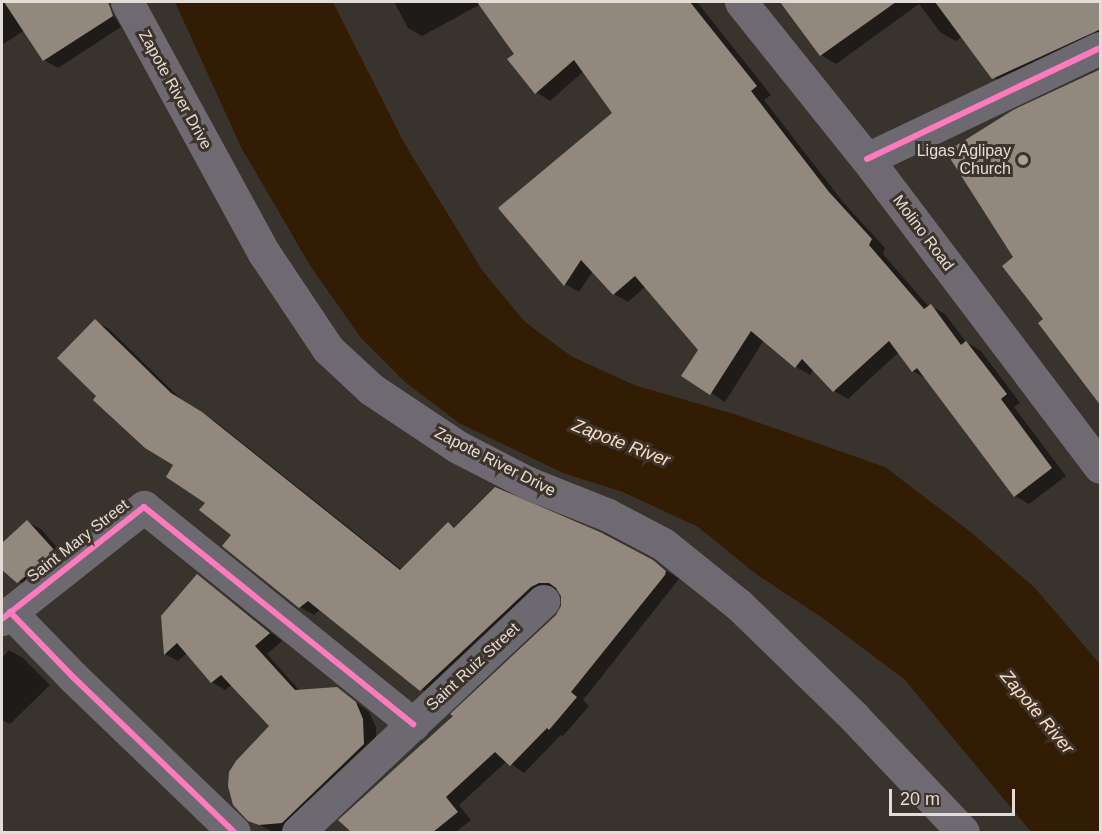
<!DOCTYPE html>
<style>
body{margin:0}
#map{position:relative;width:1102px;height:834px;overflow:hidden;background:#39332e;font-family:Arial,sans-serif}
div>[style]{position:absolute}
.water>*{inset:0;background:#331c04}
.shadow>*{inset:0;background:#0007}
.building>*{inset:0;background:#93887d}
.street>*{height:33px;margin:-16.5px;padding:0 16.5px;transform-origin:16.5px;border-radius:16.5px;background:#6c6970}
.secondary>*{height:33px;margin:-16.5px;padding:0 16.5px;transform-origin:16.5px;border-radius:16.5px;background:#6f6a71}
.cycleway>*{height:6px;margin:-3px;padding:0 3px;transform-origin:3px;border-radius:3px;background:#fd7abc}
.dots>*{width:16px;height:16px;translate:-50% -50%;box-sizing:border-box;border:3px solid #3d332a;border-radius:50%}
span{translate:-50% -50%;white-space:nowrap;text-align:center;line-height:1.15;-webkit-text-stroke:6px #3d332a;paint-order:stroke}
.street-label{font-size:16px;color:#e4ddd7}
.poi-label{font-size:16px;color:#e4ddd7}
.right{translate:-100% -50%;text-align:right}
.water-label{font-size:18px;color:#faddc1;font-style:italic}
.frame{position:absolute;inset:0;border:3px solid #e4ddd7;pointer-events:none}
.scale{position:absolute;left:889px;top:789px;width:126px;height:27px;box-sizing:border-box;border:3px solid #e4ddd7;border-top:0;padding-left:8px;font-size:18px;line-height:21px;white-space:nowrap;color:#e4ddd7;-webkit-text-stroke:4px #3d332a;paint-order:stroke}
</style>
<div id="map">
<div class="water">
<i style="clip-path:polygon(175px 2px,333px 2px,403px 141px,482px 270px,525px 322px,571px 356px,634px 385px,737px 415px,885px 467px,972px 533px,1035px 588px,1100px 664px,1100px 832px,1031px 832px,905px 680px,824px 619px,756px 574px,698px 527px,623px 492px,563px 473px,459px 423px,405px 382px,361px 338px,311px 267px,241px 147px)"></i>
</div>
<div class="shadow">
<i style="clip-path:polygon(2px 2px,105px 2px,121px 27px,58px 68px,44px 60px,25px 30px,2px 45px)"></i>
<i style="clip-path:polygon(394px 2px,697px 2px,771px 95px,764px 100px,843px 202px,885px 248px,883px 254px,929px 307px,931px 306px,945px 314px,966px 342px,981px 351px,1020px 403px,1014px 407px,1066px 476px,1029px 504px,1015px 496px,928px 380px,913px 371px,899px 352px,848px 399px,834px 391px,814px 369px,810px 375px,796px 367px,764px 340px,725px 402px,711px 393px,700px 350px,646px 286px,628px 302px,614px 294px,593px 271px,579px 292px,565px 284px,614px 114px,584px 71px,550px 101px,536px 92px,516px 54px,481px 4px,422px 36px,408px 28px)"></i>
<i style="clip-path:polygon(783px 2px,1100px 2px,1100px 42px,1008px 86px,993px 77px,963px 36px,956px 41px,941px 33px,919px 4px,836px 64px,821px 55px)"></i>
<i style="clip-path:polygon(95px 321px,109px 329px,185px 403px,216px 422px,402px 570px,449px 524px,456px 528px,652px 561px,679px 579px,583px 700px,589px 706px,563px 736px,561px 735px,524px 773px,507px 761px,459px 805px,471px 820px,456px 832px,353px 832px,340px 820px,455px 716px,557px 616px,563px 606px,563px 596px,559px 590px,554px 590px,435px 697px,421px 689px,321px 609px,314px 615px,300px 607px,233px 535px,175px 465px,98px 396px)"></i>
<i style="clip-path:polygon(27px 522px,41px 529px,69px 561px,32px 590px,2px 568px,2px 545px)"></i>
<i style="clip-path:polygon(198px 576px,282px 641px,267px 654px,300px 691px,337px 688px,369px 712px,376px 727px,376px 752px,295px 830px,273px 832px,249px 819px,271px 726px,232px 684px,225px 690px,212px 682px,187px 653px,178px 661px,165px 654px)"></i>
<i style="clip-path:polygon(9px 650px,23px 658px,50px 685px,10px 724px,2px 720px,2px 658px)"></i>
</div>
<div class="building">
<i style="clip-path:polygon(4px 2px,108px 2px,113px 16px,43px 61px)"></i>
<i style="clip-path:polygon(477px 2px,690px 2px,757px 86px,751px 91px,829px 192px,872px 239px,869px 245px,924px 309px,931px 304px,961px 345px,966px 341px,1007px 394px,1001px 399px,1052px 468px,1014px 497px,917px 368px,912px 372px,889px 341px,833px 392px,802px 359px,795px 368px,751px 331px,710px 395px,681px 376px,698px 350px,635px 276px,613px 295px,581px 260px,564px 286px,498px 208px,612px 113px,574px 60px,535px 94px,507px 59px,514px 54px)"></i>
<i style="clip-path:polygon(780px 2px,896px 2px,820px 56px)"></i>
<i style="clip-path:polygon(935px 2px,1101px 2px,1101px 29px,992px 79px)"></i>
<i style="clip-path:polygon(1101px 69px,1101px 406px,1038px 323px,1043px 319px,1002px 266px,1013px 257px,946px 152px,1013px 110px)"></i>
<i style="clip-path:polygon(95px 319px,171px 393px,202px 412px,400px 570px,448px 522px,454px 528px,495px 487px,600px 532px,653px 560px,666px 571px,665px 575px,571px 692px,577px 697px,549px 730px,547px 728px,510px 766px,495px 752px,446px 797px,458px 812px,433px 832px,351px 832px,338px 820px,453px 716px,450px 714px,556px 615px,561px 606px,561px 596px,556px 588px,549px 583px,539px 583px,531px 587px,420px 691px,308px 601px,299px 608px,222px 546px,231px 535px,199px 510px,205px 503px,166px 477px,173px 465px,145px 448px,93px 400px,96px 396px,57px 358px)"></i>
<i style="clip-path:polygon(27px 520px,56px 552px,17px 583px,2px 570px,2px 543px)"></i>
<i style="clip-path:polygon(197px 574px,270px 633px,255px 646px,295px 690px,337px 687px,356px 702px,363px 719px,364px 744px,282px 823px,259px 825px,248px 821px,233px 805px,228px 786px,229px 772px,236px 761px,269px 726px,221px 675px,211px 683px,177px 643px,164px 655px,161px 616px)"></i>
</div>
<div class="street">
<i style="left:867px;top:159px;width:258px;rotate:-25.5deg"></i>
<i style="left:10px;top:612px;width:91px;rotate:45.9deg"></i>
<i style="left:73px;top:677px;width:223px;rotate:43.9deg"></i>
<i style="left:2px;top:619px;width:181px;rotate:-38.3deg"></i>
<i style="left:144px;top:507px;width:346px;rotate:38.9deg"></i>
<i style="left:298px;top:832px;width:337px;rotate:-43.3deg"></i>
</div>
<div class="secondary">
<i style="left:127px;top:2px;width:286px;rotate:61.4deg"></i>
<i style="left:264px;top:253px;width:115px;rotate:56.3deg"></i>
<i style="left:328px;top:349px;width:59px;rotate:42.9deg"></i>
<i style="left:371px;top:389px;width:105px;rotate:33.7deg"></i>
<i style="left:458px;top:447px;width:79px;rotate:27.2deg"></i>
<i style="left:528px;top:483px;width:86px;rotate:21.8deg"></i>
<i style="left:608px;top:515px;width:62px;rotate:27.8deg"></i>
<i style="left:663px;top:544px;width:96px;rotate:38.7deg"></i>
<i style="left:738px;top:604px;width:162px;rotate:44.2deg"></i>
<i style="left:854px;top:717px;width:158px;rotate:46.5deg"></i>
<i style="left:741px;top:2px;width:201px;rotate:51.3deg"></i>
<i style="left:867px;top:159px;width:386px;rotate:52.9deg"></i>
</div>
<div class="cycleway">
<i style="left:867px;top:159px;width:258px;rotate:-25.5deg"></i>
<i style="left:10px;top:612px;width:91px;rotate:45.9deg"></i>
<i style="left:73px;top:677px;width:223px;rotate:43.9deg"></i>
<i style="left:2px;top:619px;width:181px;rotate:-38.3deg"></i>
<i style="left:144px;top:507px;width:346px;rotate:38.9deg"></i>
</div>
<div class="dots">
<i style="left:1023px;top:160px;background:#a8a29c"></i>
</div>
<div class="street-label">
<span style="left:175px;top:90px;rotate:61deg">Zapote River Drive</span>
<span style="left:923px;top:233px;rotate:53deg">Molino Road</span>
<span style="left:495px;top:462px;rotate:27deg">Zapote River Drive</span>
<span style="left:78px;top:541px;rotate:-38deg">Saint Mary Street</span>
<span style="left:473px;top:667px;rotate:-43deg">Saint Ruiz Street</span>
</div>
<div class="poi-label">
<span class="right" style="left:1011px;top:160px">Ligas Aglipay<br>Church</span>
</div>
<div class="water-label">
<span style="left:621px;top:443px;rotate:21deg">Zapote River</span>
<span style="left:1037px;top:712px;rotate:50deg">Zapote River</span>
</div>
<div class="frame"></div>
<div class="scale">20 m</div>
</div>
